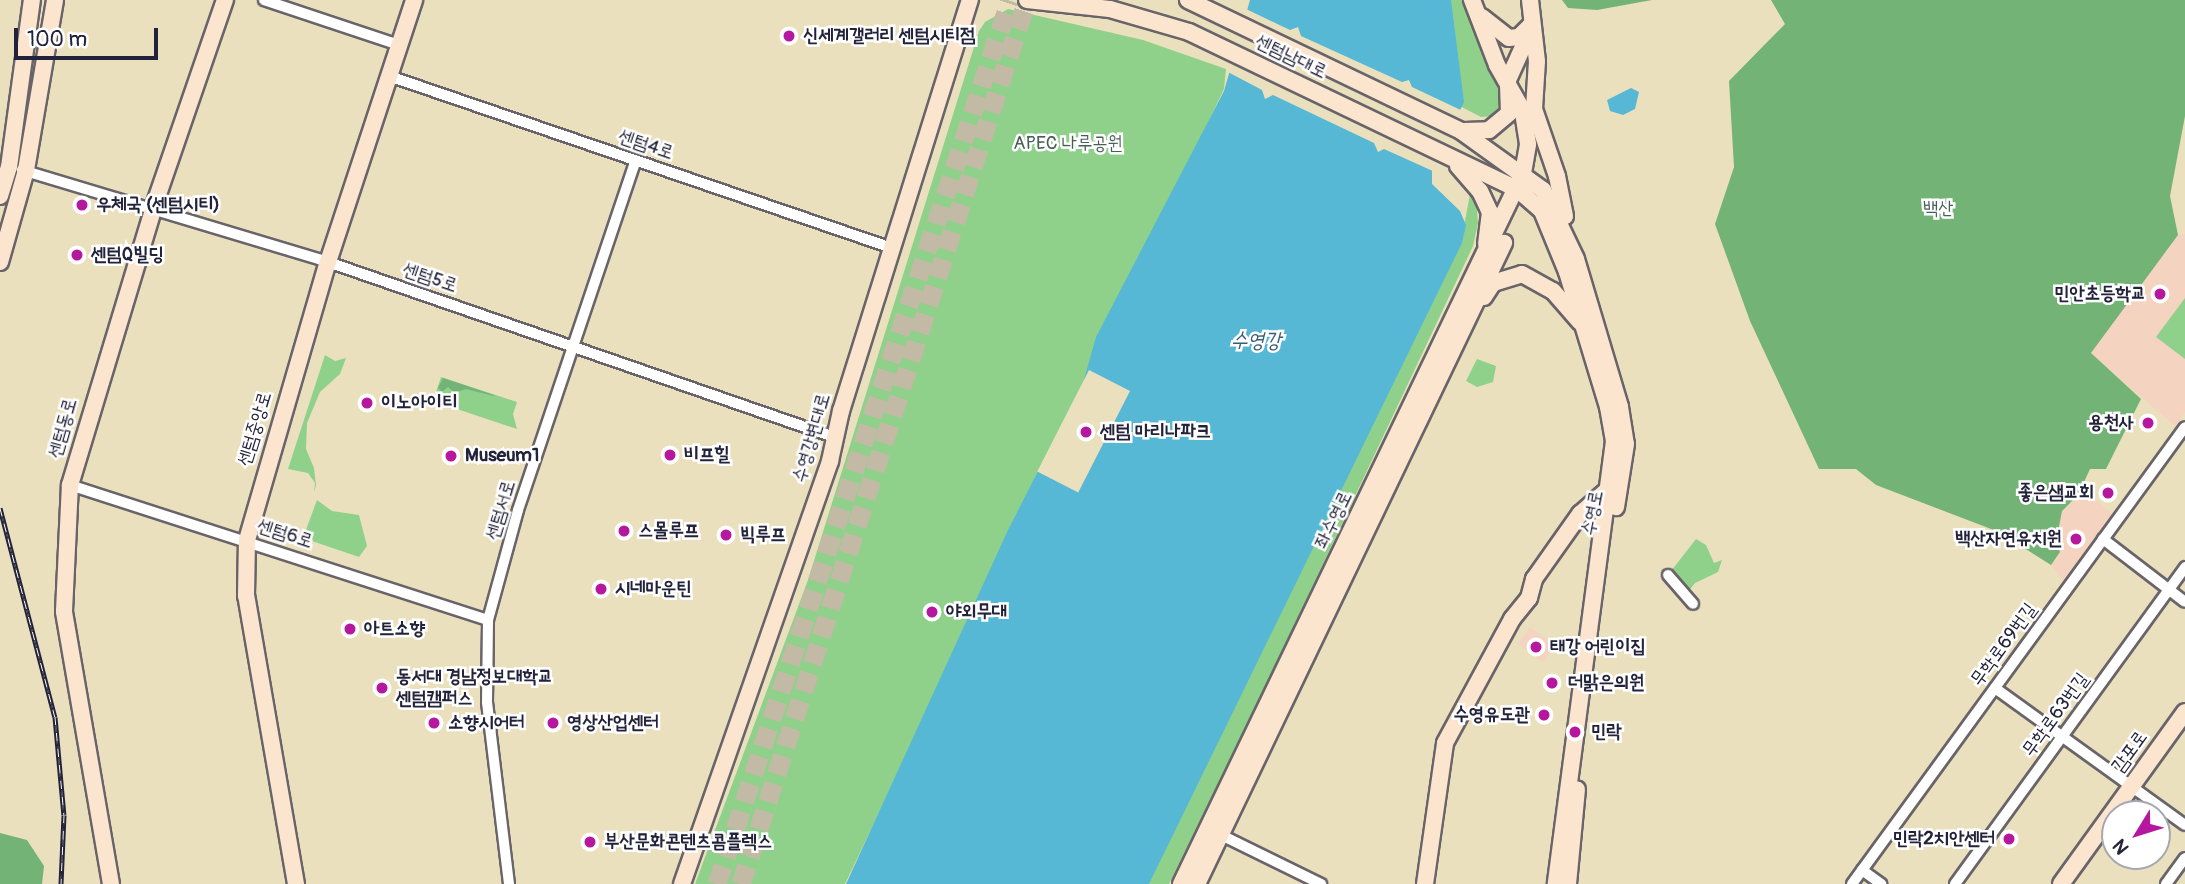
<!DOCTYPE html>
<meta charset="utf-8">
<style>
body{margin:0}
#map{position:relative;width:2185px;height:884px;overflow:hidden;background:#eae0be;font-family:Pangolin,"Poor Story",sans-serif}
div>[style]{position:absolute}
.built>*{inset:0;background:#f4d3c0}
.green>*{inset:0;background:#8fd18a}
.forest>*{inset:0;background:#73b376}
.water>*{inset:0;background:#56b8d4}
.pier>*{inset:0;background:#eae0be;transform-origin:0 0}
.highway-tunnel>*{height:19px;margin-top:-9.5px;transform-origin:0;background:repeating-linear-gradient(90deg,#c2baa4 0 19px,transparent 0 29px)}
.roads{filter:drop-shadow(2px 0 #686469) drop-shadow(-2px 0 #686469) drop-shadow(0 2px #686469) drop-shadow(0 -2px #686469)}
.street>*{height:10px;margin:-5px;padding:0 5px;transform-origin:5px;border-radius:5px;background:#fff}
.secondary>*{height:16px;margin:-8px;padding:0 8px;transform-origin:8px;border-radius:8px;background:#fce5cf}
.rail>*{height:5px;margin-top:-2.5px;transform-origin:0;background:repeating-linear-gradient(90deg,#fff 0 8px,#22223b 0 16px);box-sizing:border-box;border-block:2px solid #22223b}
.dots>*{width:19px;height:19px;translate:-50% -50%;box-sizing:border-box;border:4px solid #fff;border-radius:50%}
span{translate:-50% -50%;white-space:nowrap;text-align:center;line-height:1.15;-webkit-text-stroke:5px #fff;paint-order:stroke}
.poi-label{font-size:19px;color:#22223b;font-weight:700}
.left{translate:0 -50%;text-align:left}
.right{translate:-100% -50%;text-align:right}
.street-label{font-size:19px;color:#22223b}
.park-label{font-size:19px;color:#485f57}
.water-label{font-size:21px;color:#375e78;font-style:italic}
.north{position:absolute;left:2101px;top:800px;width:70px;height:70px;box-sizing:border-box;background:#fff;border:2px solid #a7a7b1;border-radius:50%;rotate:232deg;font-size:19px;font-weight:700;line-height:28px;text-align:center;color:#22223b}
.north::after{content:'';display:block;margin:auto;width:24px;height:32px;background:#b5179e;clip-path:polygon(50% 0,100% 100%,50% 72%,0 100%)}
.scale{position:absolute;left:14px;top:28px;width:144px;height:32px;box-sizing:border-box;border:4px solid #22223b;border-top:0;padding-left:9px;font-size:21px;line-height:24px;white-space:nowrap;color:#22223b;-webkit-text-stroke:5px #fff;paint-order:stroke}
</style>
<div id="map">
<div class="built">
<i style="clip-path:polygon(2185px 234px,2185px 412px,2175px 426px,2090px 353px,2178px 235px)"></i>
<i style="clip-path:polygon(2087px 491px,2113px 515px,2065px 583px,2051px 565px,2060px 552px,2056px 533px,2061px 511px)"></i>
<i style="clip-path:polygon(1530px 627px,1550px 641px,1551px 650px,1543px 663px,1518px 644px)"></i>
</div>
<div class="green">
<i style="clip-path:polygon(1441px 0,1465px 0,1502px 100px,1494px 116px,1481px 117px,1452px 102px)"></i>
<i style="clip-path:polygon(1008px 9px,1143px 40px,1226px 69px,1224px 89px,845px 884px,695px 884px,808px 580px,979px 31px,985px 22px)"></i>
<i style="clip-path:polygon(1470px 194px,1476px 197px,1478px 223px,1473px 246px,1272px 672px,1169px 884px,1139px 884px,1463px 232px)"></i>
<i style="clip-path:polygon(2185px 298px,2185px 359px,2156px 337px)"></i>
<i style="clip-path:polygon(325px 355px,335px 361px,346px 358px,340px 374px,320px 392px,307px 423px,306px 449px,314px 468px,316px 485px,314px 492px,315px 483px,308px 473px,288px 469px)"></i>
<i style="clip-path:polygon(1477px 359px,1496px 366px,1493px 382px,1477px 387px,1466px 381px)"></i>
<i style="clip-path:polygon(441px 377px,517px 402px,513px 414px,517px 429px,433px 401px)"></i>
<i style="clip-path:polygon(317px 500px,332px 511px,359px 515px,367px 546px,359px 557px,303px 538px)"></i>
<i style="clip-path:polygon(1696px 539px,1706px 545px,1714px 563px,1722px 560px,1718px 572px,1695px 583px,1684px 597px,1668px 575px)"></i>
</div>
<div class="forest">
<i style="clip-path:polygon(1562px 0,1652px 0,1597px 10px,1568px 8px)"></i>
<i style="clip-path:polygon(1771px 0,2185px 0,2185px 116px,2170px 196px,2178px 235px,2091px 353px,2141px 399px,2106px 469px,2090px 469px,2078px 495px,2062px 511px,2056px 542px,2060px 552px,2051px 565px,1999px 532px,1876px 485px,1856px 469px,1819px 469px,1750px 321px,1715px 224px,1734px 167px,1729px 81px,1785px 24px)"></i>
<i style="clip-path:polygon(443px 378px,494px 395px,494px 396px,466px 389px,455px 393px,448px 387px,442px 392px,438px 388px)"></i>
<i style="clip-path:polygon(0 833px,27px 840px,44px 866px,42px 884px,0 884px)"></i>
</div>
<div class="water">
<i style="clip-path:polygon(1250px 0,1451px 0,1464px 102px,1432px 169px,1432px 184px,1460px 211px,1466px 225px,1462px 243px,1149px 884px,846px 884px,1008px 530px,1083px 383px,1096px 337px,1224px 91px)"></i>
<i style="clip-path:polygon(1631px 88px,1639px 92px,1635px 109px,1623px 115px,1610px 111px,1607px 100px)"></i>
</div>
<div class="pier">
<i style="clip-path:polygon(1244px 8px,1290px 30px,1298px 27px,1301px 36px,1402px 82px,1409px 80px,1412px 87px,1465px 112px,1435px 172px,1384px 149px,1378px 152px,1374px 143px,1273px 95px,1265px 99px,1262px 90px,1226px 71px)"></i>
<i style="left:1089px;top:370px;width:46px;height:114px;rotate:27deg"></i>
</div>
<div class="highway-tunnel">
<i style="left:717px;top:884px;width:931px;rotate:-71.66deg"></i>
<i style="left:741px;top:884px;width:929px;rotate:-72.07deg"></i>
</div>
<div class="roads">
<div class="street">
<i style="left:264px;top:0;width:142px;rotate:18.4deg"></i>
<i style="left:389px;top:76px;width:532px;rotate:18.88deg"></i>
<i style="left:22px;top:170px;width:320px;rotate:16.7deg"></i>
<i style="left:328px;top:262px;width:535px;rotate:19.08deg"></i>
<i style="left:70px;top:485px;width:439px;rotate:17.9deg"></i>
<i style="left:2103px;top:539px;width:103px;rotate:37.5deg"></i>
<i style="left:1668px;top:575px;width:38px;rotate:49deg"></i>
<i style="left:1995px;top:688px;width:234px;rotate:35.8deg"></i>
<i style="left:1217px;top:833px;width:116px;rotate:26.1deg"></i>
<i style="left:1862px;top:870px;width:24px;rotate:36deg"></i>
<i style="left:509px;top:884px;width:183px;rotate:-96.9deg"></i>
<i style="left:487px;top:702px;width:82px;rotate:-89.3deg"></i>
<i style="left:488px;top:620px;width:114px;rotate:-74.7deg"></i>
<i style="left:518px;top:510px;width:369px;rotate:-71.4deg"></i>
<i style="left:1852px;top:884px;width:565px;rotate:-53.92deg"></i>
<i style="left:1955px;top:884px;width:392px;rotate:-54deg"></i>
<i style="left:2166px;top:884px;width:32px;rotate:-54deg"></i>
</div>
<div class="secondary">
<i style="left:1027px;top:0;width:83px;rotate:6.2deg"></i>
<i style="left:1110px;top:9px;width:82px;rotate:16.2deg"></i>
<i style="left:1189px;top:32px;width:364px;rotate:25.6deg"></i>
<i style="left:1517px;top:189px;width:33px;rotate:41deg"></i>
<i style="left:1542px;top:211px;width:66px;rotate:67.7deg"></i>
<i style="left:1567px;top:272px;width:141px;rotate:73.1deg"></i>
<i style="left:1608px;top:407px;width:35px;rotate:80deg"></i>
<i style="left:1614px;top:441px;width:447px;rotate:97.5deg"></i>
<i style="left:1188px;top:0;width:303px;rotate:25.6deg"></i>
<i style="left:1461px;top:131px;width:101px;rotate:35.7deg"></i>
<i style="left:1543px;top:190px;width:76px;rotate:64.4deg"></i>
<i style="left:1576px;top:259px;width:154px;rotate:73.4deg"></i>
<i style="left:1620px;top:407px;width:37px;rotate:81deg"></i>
<i style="left:1626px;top:444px;width:64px;rotate:99deg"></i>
<i style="left:1530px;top:0;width:61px;rotate:83.5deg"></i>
<i style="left:1537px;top:61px;width:48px;rotate:93.6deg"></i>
<i style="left:1534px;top:109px;width:71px;rotate:71.1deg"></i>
<i style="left:1557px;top:176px;width:41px;rotate:78.7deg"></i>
<i style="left:1482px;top:17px;width:34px;rotate:38deg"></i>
<i style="left:1509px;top:38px;width:10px;rotate:-6deg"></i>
<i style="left:1519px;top:37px;width:17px;rotate:-45deg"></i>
<i style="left:1464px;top:131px;width:25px;rotate:-2deg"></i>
<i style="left:1489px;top:130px;width:26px;rotate:-40deg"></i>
<i style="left:1509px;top:113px;width:33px;rotate:-92deg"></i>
<i style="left:1508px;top:80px;width:56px;rotate:-65.7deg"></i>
<i style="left:1458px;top:166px;width:33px;rotate:49deg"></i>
<i style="left:1480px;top:191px;width:23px;rotate:65deg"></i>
<i style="left:1490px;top:212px;width:32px;rotate:97deg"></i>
<i style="left:0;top:196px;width:30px;rotate:-73deg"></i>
<i style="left:9px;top:167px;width:169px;rotate:-82.2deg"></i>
<i style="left:0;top:262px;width:96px;rotate:-74.2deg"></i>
<i style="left:26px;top:170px;width:172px;rotate:-80.3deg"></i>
<i style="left:1484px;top:297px;width:17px;rotate:-57deg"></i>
<i style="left:1493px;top:283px;width:30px;rotate:-17deg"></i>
<i style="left:1522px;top:274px;width:35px;rotate:29deg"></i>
<i style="left:1553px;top:291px;width:41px;rotate:48.9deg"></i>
<i style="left:111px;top:884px;width:277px;rotate:-99.8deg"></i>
<i style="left:64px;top:611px;width:126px;rotate:-87.3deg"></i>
<i style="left:70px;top:485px;width:291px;rotate:-73.2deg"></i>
<i style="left:154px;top:206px;width:218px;rotate:-71deg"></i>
<i style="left:296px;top:884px;width:292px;rotate:-99.8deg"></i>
<i style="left:246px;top:596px;width:56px;rotate:-89deg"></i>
<i style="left:247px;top:540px;width:290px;rotate:-73.8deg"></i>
<i style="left:328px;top:262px;width:276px;rotate:-71.8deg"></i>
<i style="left:682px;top:884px;width:448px;rotate:-70.7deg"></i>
<i style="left:830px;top:461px;width:51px;rotate:-77.6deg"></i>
<i style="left:841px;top:411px;width:431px;rotate:-72.6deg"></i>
<i style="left:1181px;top:884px;width:789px;rotate:-64.31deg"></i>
<i style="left:1523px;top:173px;width:29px;rotate:-80deg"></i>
<i style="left:1528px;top:144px;width:33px;rotate:-99deg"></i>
<i style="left:1523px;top:111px;width:53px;rotate:-119.5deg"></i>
<i style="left:1497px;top:65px;width:70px;rotate:-111deg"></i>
<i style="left:1197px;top:884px;width:711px;rotate:-64.41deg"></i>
<i style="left:1425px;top:884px;width:142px;rotate:-81.9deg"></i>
<i style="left:1445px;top:743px;width:141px;rotate:-61.6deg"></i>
<i style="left:1512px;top:619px;width:27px;rotate:-51deg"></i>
<i style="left:1529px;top:598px;width:20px;rotate:-75deg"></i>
<i style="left:1534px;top:579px;width:80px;rotate:-54.7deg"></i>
<i style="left:1580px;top:514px;width:44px;rotate:-41.3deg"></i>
<i style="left:1568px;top:884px;width:95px;rotate:-84.6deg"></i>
<i style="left:2061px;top:884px;width:212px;rotate:-54.2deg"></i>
</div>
</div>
<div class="rail">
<i style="left:0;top:508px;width:216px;rotate:75.3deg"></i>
<i style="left:55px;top:717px;width:98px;rotate:84.8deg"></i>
<i style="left:64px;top:815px;width:69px;rotate:92.5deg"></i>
</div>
<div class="dots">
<i style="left:789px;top:36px;background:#b5179e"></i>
<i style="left:82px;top:205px;background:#b5179e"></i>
<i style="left:77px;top:255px;background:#b5179e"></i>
<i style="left:2160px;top:294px;background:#b5179e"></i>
<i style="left:367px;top:403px;background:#b5179e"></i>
<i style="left:2148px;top:423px;background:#b5179e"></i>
<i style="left:1086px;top:432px;background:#b5179e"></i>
<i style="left:670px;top:455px;background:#b5179e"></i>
<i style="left:451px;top:456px;background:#b5179e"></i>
<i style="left:2108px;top:493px;background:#b5179e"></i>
<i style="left:624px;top:531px;background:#b5179e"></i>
<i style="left:726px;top:535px;background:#b5179e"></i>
<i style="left:2076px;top:539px;background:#b5179e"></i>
<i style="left:601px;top:589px;background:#b5179e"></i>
<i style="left:932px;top:612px;background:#b5179e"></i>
<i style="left:350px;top:629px;background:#b5179e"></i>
<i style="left:1536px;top:647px;background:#b5179e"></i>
<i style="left:1552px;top:683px;background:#b5179e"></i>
<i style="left:382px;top:688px;background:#b5179e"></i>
<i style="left:1544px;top:715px;background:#b5179e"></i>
<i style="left:434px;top:723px;background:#b5179e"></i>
<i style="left:553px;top:723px;background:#b5179e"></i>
<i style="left:1575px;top:732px;background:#b5179e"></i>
<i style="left:2009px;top:839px;background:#b5179e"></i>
<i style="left:590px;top:842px;background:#b5179e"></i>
</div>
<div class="poi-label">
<span class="left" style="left:803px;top:36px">신세계갤러리 센텀시티점</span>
<span class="left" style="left:96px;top:205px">우체국 (센텀시티)</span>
<span class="left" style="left:91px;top:255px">센텀Q빌딩</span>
<span class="right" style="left:2146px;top:294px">민안초등학교</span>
<span class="left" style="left:381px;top:403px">이노아이티</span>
<span class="right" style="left:2134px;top:423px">용천사</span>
<span class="left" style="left:1100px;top:432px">센텀 마리나파크</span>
<span class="left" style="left:684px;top:455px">비프힐</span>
<span class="left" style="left:465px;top:456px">Museum1</span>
<span class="right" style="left:2094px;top:493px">좋은샘교회</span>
<span class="left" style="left:638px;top:531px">스몰루프</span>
<span class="left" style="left:740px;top:535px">빅루프</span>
<span class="right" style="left:2062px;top:539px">백산자연유치원</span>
<span class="left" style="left:615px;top:589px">시네마운틴</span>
<span class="left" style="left:946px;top:612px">야외무대</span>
<span class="left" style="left:364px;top:629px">아트소향</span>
<span class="left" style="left:1550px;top:647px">태강 어린이집</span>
<span class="left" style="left:396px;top:688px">동서대 경남정보대학교<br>센텀캠퍼스</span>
<span class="left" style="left:1568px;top:683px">더맑은의원</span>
<span class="right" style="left:1530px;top:715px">수영유도관</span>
<span class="left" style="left:448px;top:723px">소향시어터</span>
<span class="left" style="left:567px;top:723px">영상산업센터</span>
<span class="left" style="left:1591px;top:732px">민락</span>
<span class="right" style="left:1995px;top:839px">민락2치안센터</span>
<span class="left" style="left:604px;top:842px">부산문화콘텐츠콤플렉스</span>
</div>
<div class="street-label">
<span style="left:1291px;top:57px;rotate:26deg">센텀남대로</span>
<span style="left:646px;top:145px;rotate:19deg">센텀4로</span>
<span style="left:430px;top:278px;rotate:19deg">센텀5로</span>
<span style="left:63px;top:428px;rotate:-74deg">센텀동로</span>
<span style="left:255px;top:429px;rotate:-73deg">센텀중앙로</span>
<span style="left:812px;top:438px;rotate:-74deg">수영강변대로</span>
<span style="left:501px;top:510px;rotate:-73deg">센텀서로</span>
<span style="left:1593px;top:513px;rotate:-79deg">수영로</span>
<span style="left:1334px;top:520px;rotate:-64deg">좌수영로</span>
<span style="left:285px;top:534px;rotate:18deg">센텀6로</span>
<span style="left:2004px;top:645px;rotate:-54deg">무학로69번길</span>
<span style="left:2056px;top:715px;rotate:-54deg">무학로63번길</span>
<span style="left:2130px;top:752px;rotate:-54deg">감포로</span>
</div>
<div class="park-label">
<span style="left:1068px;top:144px">APEC 나루공원</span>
<span style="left:1938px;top:209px">백산</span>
</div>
<div class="water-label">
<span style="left:1256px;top:341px">수영강</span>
</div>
<div class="north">N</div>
<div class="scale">100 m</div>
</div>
